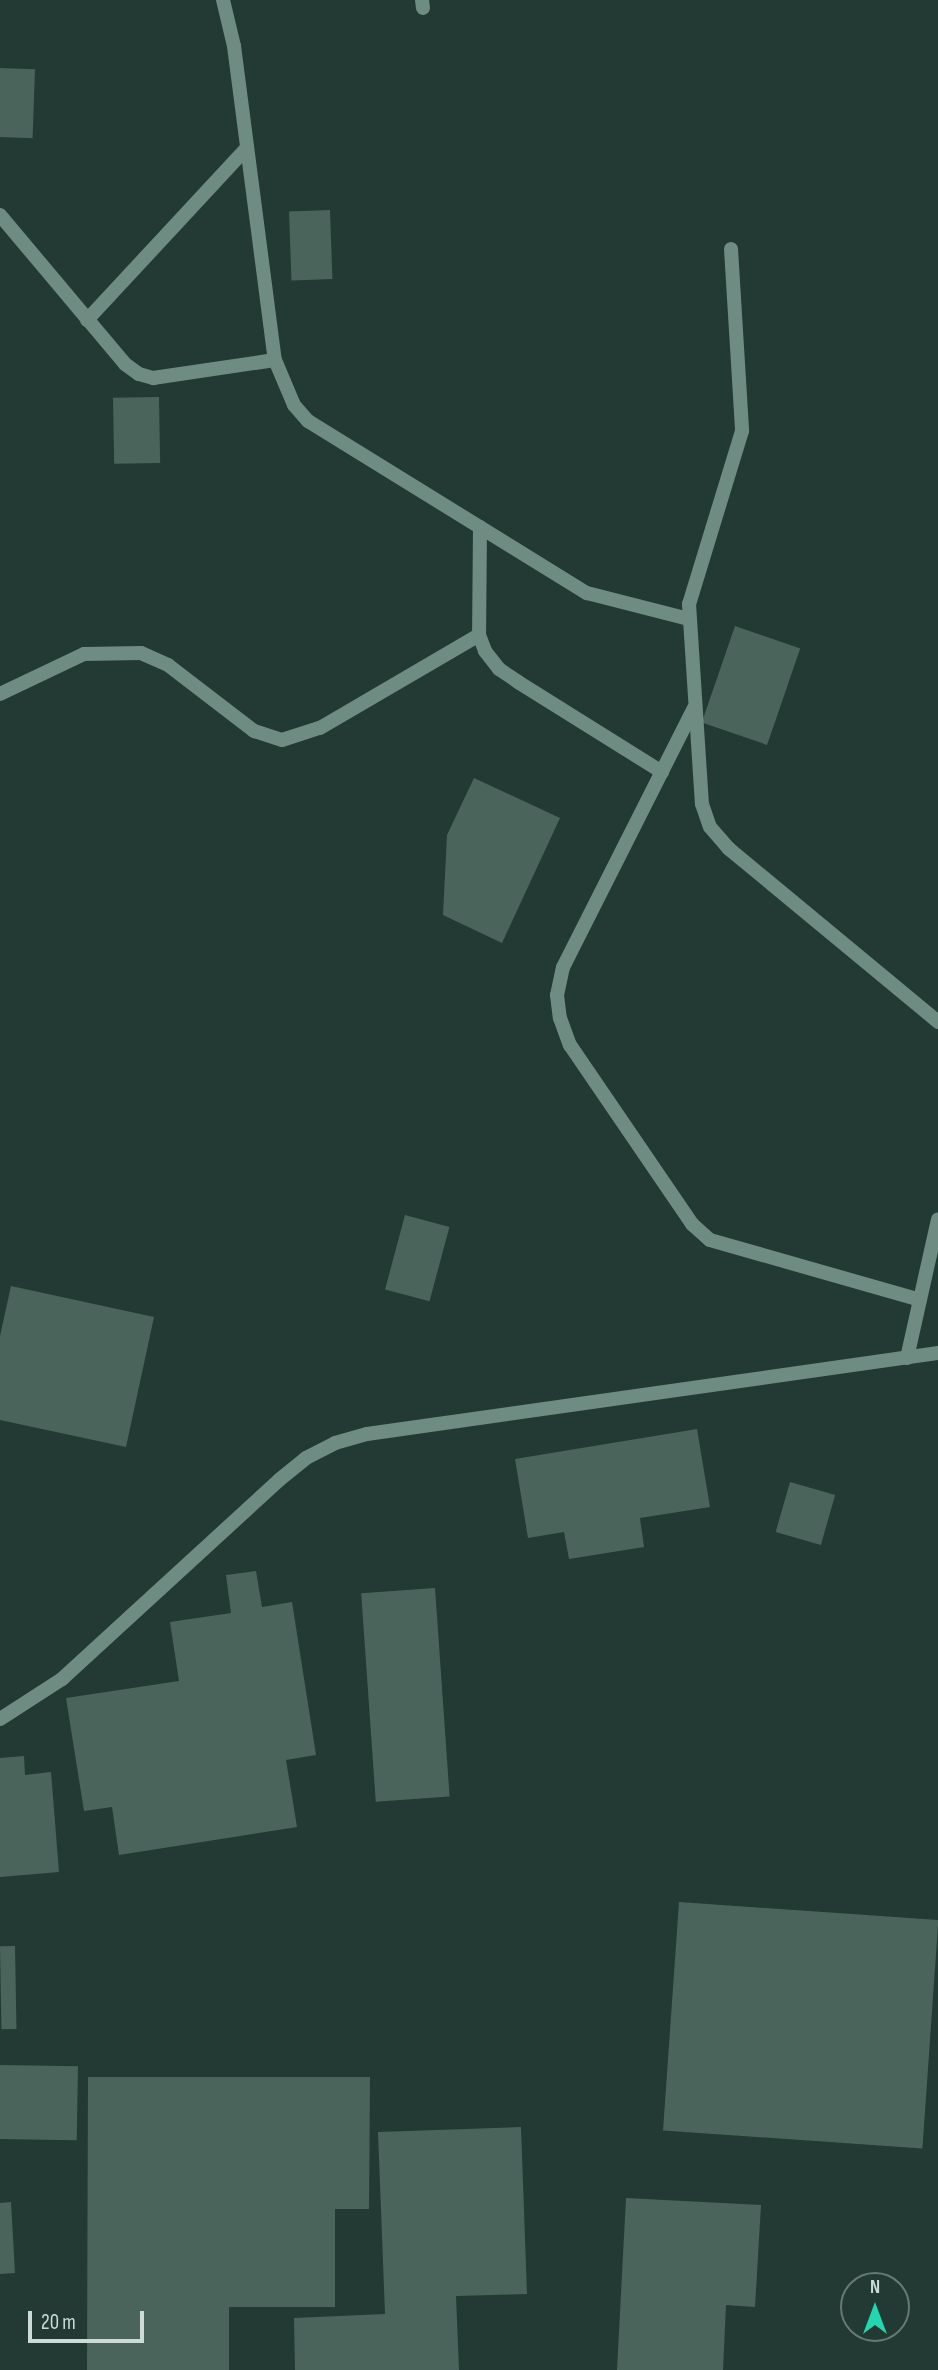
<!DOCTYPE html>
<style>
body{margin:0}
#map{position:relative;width:938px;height:2370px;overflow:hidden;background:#223a33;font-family:"Sofia Sans Condensed",sans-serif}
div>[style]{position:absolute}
.building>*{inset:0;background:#4a645b;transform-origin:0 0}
.street>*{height:14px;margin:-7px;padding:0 7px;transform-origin:7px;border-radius:7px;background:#6f8c82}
span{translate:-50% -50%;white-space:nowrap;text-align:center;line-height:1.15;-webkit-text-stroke:7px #223a33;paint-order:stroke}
.north{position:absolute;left:840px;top:2272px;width:70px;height:70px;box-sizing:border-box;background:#223a33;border:2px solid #667a74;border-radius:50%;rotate:0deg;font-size:19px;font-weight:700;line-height:28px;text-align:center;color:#cddbd6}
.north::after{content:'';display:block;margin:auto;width:24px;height:32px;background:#24d5af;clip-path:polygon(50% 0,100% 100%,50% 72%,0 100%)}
.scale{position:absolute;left:28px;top:2311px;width:116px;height:32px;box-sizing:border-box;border:4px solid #cddbd6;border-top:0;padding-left:9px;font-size:21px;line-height:24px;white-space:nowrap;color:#cddbd6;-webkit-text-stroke:5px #223a33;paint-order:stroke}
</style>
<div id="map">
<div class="building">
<i style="left:0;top:68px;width:35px;height:69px;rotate:2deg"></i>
<i style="left:330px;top:210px;width:69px;height:41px;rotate:88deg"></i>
<i style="left:159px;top:397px;width:66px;height:46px;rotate:89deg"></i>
<i style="left:735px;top:626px;width:69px;height:102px;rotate:19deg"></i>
<i style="clip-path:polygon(474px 778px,560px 818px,502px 943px,443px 915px,447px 835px)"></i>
<i style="left:405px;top:1215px;width:46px;height:77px;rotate:15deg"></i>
<i style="clip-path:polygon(11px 1286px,154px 1317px,126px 1447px,0 1420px,0 1336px)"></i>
<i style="clip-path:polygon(697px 1429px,710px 1507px,640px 1518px,644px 1547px,569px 1559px,564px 1532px,528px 1538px,515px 1459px)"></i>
<i style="left:790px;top:1482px;width:47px;height:52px;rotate:16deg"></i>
<i style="clip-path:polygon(256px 1571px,262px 1607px,292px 1602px,316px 1755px,286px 1760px,297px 1827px,119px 1855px,112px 1807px,84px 1811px,66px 1698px,179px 1681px,170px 1622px,231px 1613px,226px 1575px)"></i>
<i style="left:435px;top:1588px;width:209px;height:74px;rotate:86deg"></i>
<i style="clip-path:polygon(24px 1756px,25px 1775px,51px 1772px,59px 1872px,0 1877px,0 1758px)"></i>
<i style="left:679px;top:1902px;width:260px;height:229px;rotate:4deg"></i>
<i style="left:15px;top:1946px;width:83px;height:15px;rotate:89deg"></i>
<i style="left:0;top:2065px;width:78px;height:74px;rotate:1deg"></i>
<i style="clip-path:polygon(88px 2077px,370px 2077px,369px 2209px,335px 2209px,335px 2307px,229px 2307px,229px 2370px,87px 2370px)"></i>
<i style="clip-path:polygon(521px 2127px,527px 2294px,456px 2296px,459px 2370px,295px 2370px,294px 2318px,385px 2314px,378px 2132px)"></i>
<i style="clip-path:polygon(626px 2198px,761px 2205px,755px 2307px,726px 2305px,723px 2370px,617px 2370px)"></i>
<i style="clip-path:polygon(11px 2202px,15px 2273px,0 2274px,0 2203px)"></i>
</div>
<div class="street">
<i style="left:223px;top:0;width:47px;rotate:76.6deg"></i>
<i style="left:234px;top:46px;width:317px;rotate:82.6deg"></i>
<i style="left:275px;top:360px;width:49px;rotate:67.1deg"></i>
<i style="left:294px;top:405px;width:21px;rotate:49deg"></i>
<i style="left:308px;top:421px;width:328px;rotate:31.7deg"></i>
<i style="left:587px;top:593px;width:105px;rotate:14.3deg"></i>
<i style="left:422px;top:0;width:8px;rotate:83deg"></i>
<i style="left:0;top:215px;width:194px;rotate:50deg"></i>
<i style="left:125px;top:364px;width:17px;rotate:36deg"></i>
<i style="left:139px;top:374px;width:15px;rotate:16deg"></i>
<i style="left:153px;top:378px;width:123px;rotate:-8.4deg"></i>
<i style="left:731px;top:249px;width:182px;rotate:86.5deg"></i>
<i style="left:742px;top:431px;width:181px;rotate:107deg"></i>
<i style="left:689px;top:604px;width:200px;rotate:86.3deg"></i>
<i style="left:702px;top:804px;width:24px;rotate:71deg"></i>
<i style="left:710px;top:827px;width:28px;rotate:49deg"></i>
<i style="left:728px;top:848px;width:273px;rotate:39.6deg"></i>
<i style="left:87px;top:320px;width:235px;rotate:-47.1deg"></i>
<i style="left:480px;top:527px;width:108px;rotate:90.5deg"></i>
<i style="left:479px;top:635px;width:17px;rotate:69deg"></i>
<i style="left:485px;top:651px;width:23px;rotate:52deg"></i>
<i style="left:499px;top:669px;width:23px;rotate:34deg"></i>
<i style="left:518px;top:682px;width:170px;rotate:32deg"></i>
<i style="left:0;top:694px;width:93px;rotate:-25.5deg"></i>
<i style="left:84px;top:654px;width:57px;rotate:-1deg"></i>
<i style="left:141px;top:653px;width:30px;rotate:24deg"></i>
<i style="left:168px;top:665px;width:108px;rotate:37.5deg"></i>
<i style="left:254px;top:731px;width:29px;rotate:18deg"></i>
<i style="left:282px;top:740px;width:40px;rotate:-18deg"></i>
<i style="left:320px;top:728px;width:184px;rotate:-30.3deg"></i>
<i style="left:694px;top:708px;width:290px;rotate:116.8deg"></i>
<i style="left:563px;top:967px;width:29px;rotate:102deg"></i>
<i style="left:557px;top:995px;width:23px;rotate:83deg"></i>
<i style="left:560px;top:1018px;width:29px;rotate:70deg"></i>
<i style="left:570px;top:1045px;width:217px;rotate:55.7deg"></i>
<i style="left:692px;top:1224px;width:24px;rotate:42deg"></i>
<i style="left:710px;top:1240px;width:218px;rotate:15.9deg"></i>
<i style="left:907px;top:1358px;width:142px;rotate:-77.4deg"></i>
<i style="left:0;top:1719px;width:74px;rotate:-32.8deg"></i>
<i style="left:62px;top:1679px;width:294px;rotate:-42.5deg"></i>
<i style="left:279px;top:1480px;width:35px;rotate:-39deg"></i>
<i style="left:306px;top:1458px;width:33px;rotate:-27deg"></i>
<i style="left:335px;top:1443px;width:33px;rotate:-16deg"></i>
<i style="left:367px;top:1434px;width:577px;rotate:-8.07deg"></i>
</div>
<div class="north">N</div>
<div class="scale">20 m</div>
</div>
